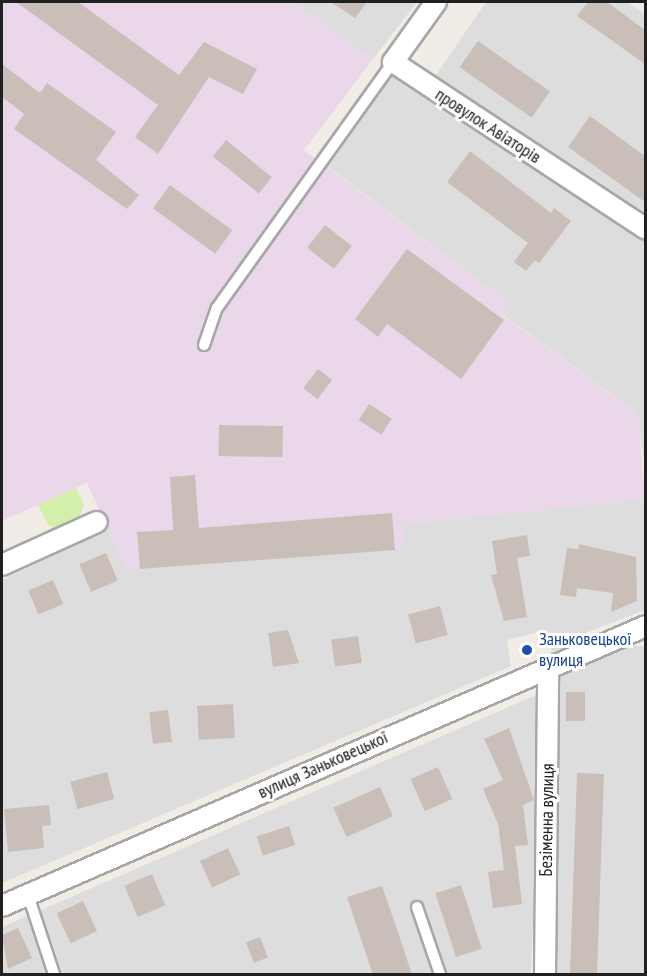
<!DOCTYPE html>
<meta charset="utf-8">
<style>
body{margin:0}
#map{position:relative;width:647px;height:976px;overflow:hidden;background:#f1ece6;font-family:"PT Sans Narrow",sans-serif}
div>[style]{position:absolute}
.residential>*{inset:0;background:#dedddd;transform-origin:0 0}
.industrial>*{inset:0;background:#ebd7ea}
.grass>*{inset:0;background:#d4efa9}
.building>*{inset:0;background:#cabeb9;transform-origin:0 0}
.roads{filter:drop-shadow(2px 0 #a7a7a7) drop-shadow(-2px 0 #a7a7a7) drop-shadow(0 2px #a7a7a7) drop-shadow(0 -2px #a7a7a7)}
.lane>*{height:10px;margin:-5px;padding:0 5px;transform-origin:5px;border-radius:5px;background:#fff}
.street>*{height:20px;margin:-10px;padding:0 10px;transform-origin:10px;border-radius:10px;background:#fff}
.dots>*{width:16px;height:16px;translate:-50% -50%;box-sizing:border-box;border:3px solid #fff;border-radius:50%}
span{translate:-50% -50%;white-space:nowrap;text-align:center;line-height:1.15;-webkit-text-stroke:6px #fff;paint-order:stroke}
.street-label{font-size:18px;color:#202020}
.transit-label{font-size:18px;color:#164399}
.left{translate:0 -50%;text-align:left}
.frame{position:absolute;inset:0;border:3px solid #202020;pointer-events:none}
</style>
<div id="map">
<div class="residential">
<i style="clip-path:polygon(292px 2px,417px 2px,373px 59px)"></i>
<i style="clip-path:polygon(486px 2px,627px 2px,645px 14px,645px 470px,637px 413px,502px 314px,510px 304px,328px 167px,394px 73px,423px 94px)"></i>
<i style="clip-path:polygon(645px 499px,645px 610px,551px 646px,543px 631px,507px 640px,511px 666px,2px 883px,2px 580px,108px 530px,126px 567px,140px 569px,403px 548px,402px 524px)"></i>
<i style="left:645px;top:646px;width:328px;height:94px;rotate:90deg"></i>
<i style="clip-path:polygon(541px 693px,531px 974px,2px 974px,2px 927px)"></i>
</div>
<div class="industrial">
<i style="clip-path:polygon(2px 2px,292px 2px,373px 59px,304px 150px,510px 304px,502px 315px,638px 414px,645px 499px,403px 524px,404px 548px,140px 569px,126px 568px,87px 483px,2px 521px)"></i>
</div>
<div class="grass">
<i style="clip-path:polygon(76px 488px,84px 505px,79px 518px,56px 528px,48px 525px,38px 505px)"></i>
</div>
<div class="building">
<i style="clip-path:polygon(16px 2px,78px 2px,179px 75px,204px 42px,257px 69px,243px 94px,209px 77px,158px 154px,135px 137px,158px 105px)"></i>
<i style="clip-path:polygon(331px 2px,367px 2px,355px 18px)"></i>
<i style="clip-path:polygon(588px 2px,607px 2px,645px 30px,645px 64px,577px 16px)"></i>
<i style="left:478px;top:41px;width:88px;height:32px;rotate:35deg"></i>
<i style="clip-path:polygon(2px 64px,40px 93px,47px 83px,116px 132px,96px 160px,139px 195px,127px 209px,14px 129px,24px 114px,2px 97px)"></i>
<i style="clip-path:polygon(590px 116px,645px 156px,645px 202px,568px 147px)"></i>
<i style="left:226px;top:140px;width:59px;height:21px;rotate:39deg"></i>
<i style="clip-path:polygon(470px 151px,551px 213px,554px 208px,571px 221px,539px 263px,535px 260px,526px 271px,514px 262px,528px 243px,447px 182px)"></i>
<i style="left:170px;top:185px;width:77px;height:29px;rotate:36deg"></i>
<i style="left:325px;top:225px;width:34px;height:29px;rotate:38deg"></i>
<i style="clip-path:polygon(407px 249px,504px 320px,461px 379px,387px 324px,378px 337px,355px 319px)"></i>
<i style="left:318px;top:369px;width:18px;height:24px;rotate:38deg"></i>
<i style="left:369px;top:404px;width:27px;height:19px;rotate:33deg"></i>
<i style="left:219px;top:425px;width:64px;height:31px;rotate:1deg"></i>
<i style="clip-path:polygon(195px 475px,199px 528px,392px 513px,395px 550px,140px 569px,137px 532px,173px 530px,170px 477px)"></i>
<i style="clip-path:polygon(527px 535px,530px 556px,517px 558px,527px 617px,504px 621px,491px 575px,497px 574px,492px 541px)"></i>
<i style="clip-path:polygon(579px 544px,636px 557px,637px 601px,611px 612px,613px 593px,577px 588px,576px 597px,560px 595px,567px 548px,578px 549px)"></i>
<i style="left:106px;top:553px;width:30px;height:29px;rotate:67deg"></i>
<i style="left:53px;top:580px;width:26px;height:27px;rotate:67deg"></i>
<i style="left:440px;top:606px;width:30px;height:33px;rotate:75deg"></i>
<i style="clip-path:polygon(288px 630px,299px 663px,273px 667px,268px 633px)"></i>
<i style="left:358px;top:636px;width:27px;height:27px;rotate:82deg"></i>
<i style="left:566px;top:692px;width:19px;height:29px"></i>
<i style="left:233px;top:704px;width:34px;height:36px;rotate:87deg"></i>
<i style="left:168px;top:710px;width:32px;height:19px;rotate:83deg"></i>
<i style="clip-path:polygon(509px 728px,534px 800px,523px 805px,528px 845px,515px 846px,522px 904px,493px 908px,488px 872px,504px 870px,498px 824px,483px 789px,503px 780px,484px 739px)"></i>
<i style="left:438px;top:767px;width:35px;height:30px;rotate:66deg"></i>
<i style="left:107px;top:772px;width:28px;height:38px;rotate:75deg"></i>
<i style="left:577px;top:773px;width:27px;height:202px;rotate:2deg"></i>
<i style="left:380px;top:787px;width:32px;height:51px;rotate:66deg"></i>
<i style="clip-path:polygon(49px 805px,51px 825px,42px 826px,44px 848px,8px 852px,4px 809px)"></i>
<i style="left:289px;top:826px;width:20px;height:34px;rotate:72deg"></i>
<i style="left:228px;top:848px;width:29px;height:31px;rotate:65deg"></i>
<i style="left:152px;top:874px;width:34px;height:30px;rotate:67deg"></i>
<i style="left:461px;top:885px;width:67px;height:27px;rotate:72deg"></i>
<i style="clip-path:polygon(382px 886px,399px 935px,412px 975px,373px 975px,347px 897px)"></i>
<i style="left:83px;top:901px;width:33px;height:29px;rotate:65deg"></i>
<i style="clip-path:polygon(18px 928px,32px 958px,8px 969px,2px 935px)"></i>
<i style="left:260px;top:937px;width:22px;height:15px;rotate:69deg"></i>
</div>
<div class="roads">
<div class="lane">
<i style="left:204px;top:345px;width:39px;rotate:-71deg"></i>
<i style="left:217px;top:308px;width:302px;rotate:-54.4deg"></i>
<i style="left:28px;top:895px;width:83px;rotate:71.8deg"></i>
<i style="left:417px;top:907px;width:71px;rotate:71.1deg"></i>
</div>
<div class="street">
<i style="left:436px;top:2px;width:74px;rotate:125.6deg"></i>
<i style="left:393px;top:62px;width:303px;rotate:33.4deg"></i>
<i style="left:2px;top:565px;width:104px;rotate:-24.4deg"></i>
<i style="left:2px;top:906px;width:702px;rotate:-23.5deg"></i>
<i style="left:545px;top:974px;width:308px;rotate:-89.4deg"></i>
</div>
</div>
<div class="dots">
<i style="left:527px;top:650px;background:#1a4fb4"></i>
</div>
<div class="street-label">
<span style="left:488px;top:126px;rotate:33deg">провулок Авіаторів</span>
<span style="left:323px;top:765px;rotate:-24deg">вулиця Заньковецької</span>
<span style="left:547px;top:820px;rotate:-89deg">Безіменна вулиця</span>
</div>
<div class="transit-label">
<span class="left" style="left:539px;top:650px">Заньковецької<br>вулиця</span>
</div>
<div class="frame"></div>
</div>
